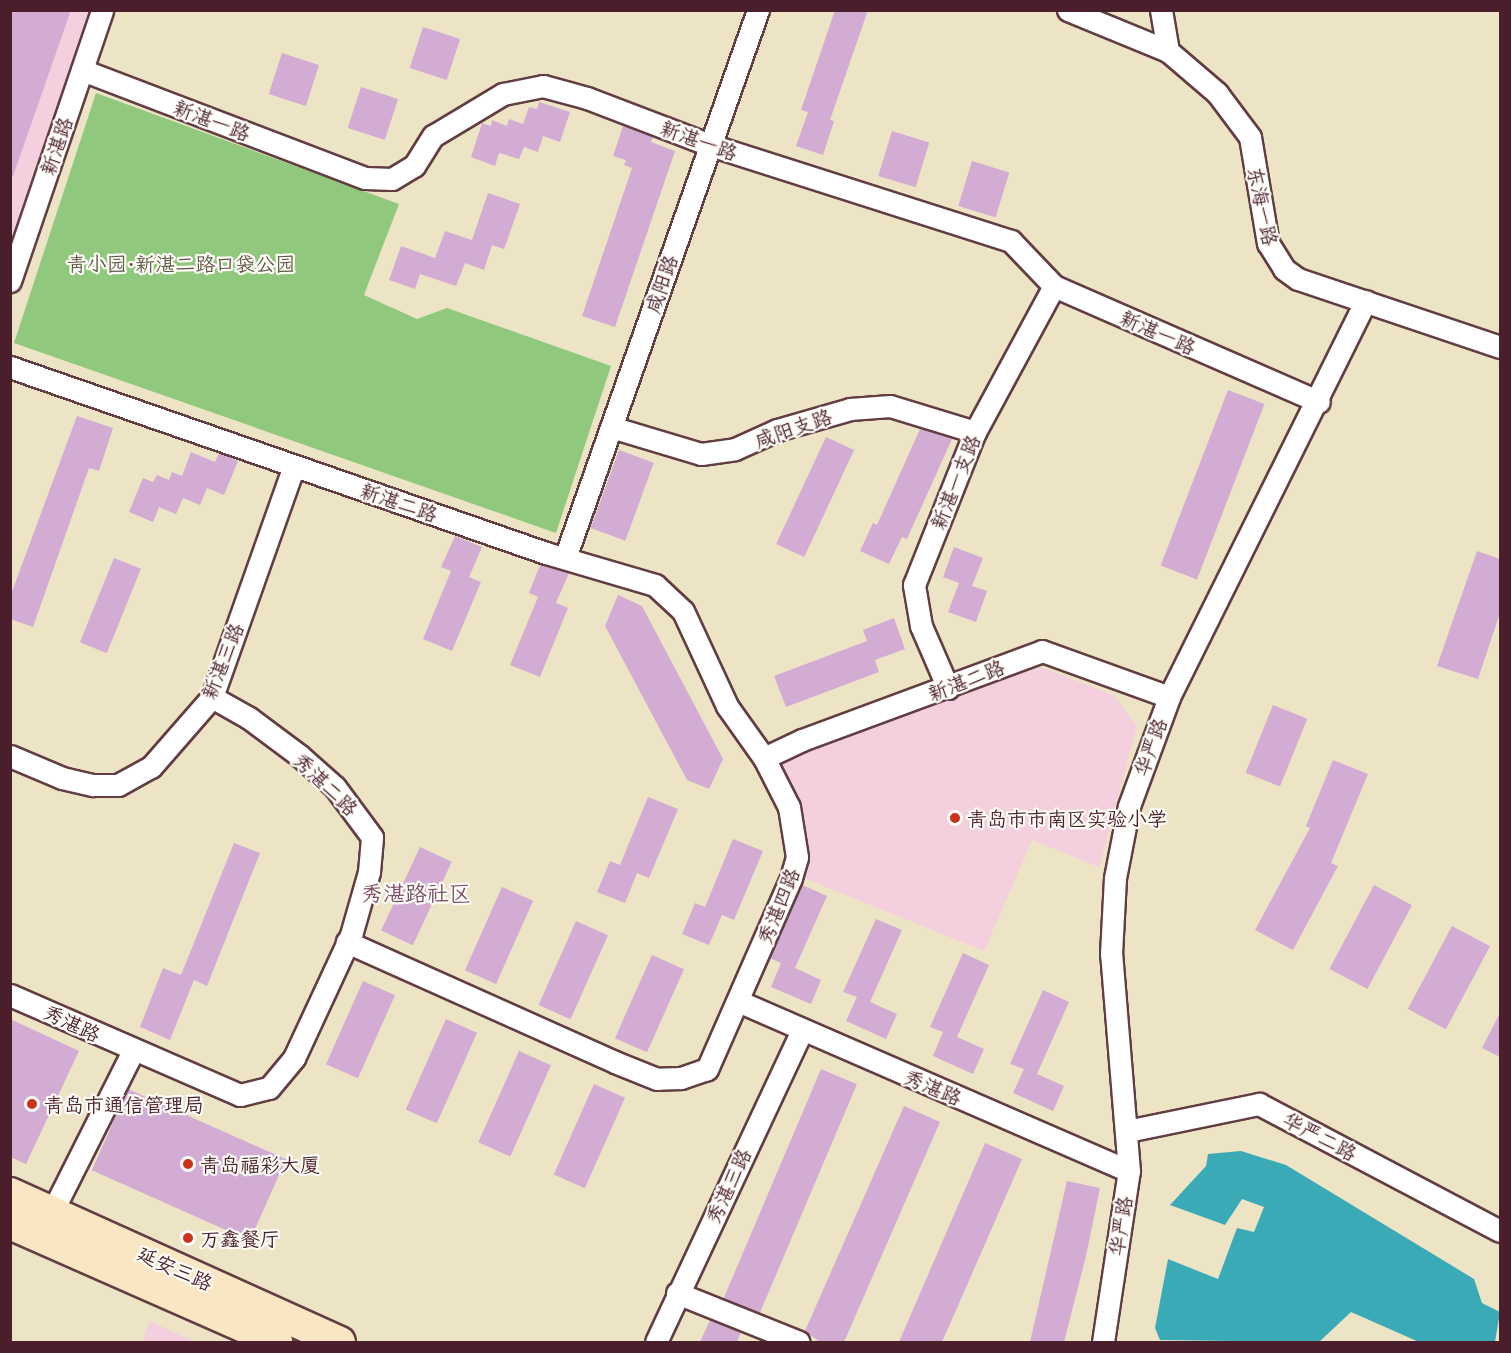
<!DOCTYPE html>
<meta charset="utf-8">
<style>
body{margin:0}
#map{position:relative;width:1511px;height:1353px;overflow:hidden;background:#ede4c6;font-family:Mali,"LXGW WenKai TC",sans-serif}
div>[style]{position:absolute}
.built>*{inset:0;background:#f4cfdd}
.green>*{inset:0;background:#90c97d}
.water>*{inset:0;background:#3aabb6}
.building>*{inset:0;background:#d2acd3;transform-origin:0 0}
.roads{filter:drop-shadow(2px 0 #623d42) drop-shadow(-2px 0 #623d42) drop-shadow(0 2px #623d42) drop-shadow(0 -2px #623d42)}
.minor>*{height:21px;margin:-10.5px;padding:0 10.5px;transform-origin:10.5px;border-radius:10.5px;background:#fff}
.secondary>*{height:30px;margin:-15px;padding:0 15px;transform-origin:15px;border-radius:15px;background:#f9e7c3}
.dots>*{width:16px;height:16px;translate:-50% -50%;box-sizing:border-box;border:3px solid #fdfcf7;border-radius:50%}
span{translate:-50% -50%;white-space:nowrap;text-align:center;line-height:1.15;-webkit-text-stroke:4.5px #fdfcf7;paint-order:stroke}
.street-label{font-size:20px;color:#4a1f2b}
.park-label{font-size:20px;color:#625a48}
.poi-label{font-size:20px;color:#4a1f2b}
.left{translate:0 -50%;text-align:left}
.quarter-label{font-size:22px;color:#7a5066}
.frame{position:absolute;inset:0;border:12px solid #4a1f2b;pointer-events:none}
</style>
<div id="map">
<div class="built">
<i style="clip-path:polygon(11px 11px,92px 11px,11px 244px)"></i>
<i style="clip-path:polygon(1026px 668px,1043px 668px,1114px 695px,1137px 726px,1099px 867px,1032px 840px,984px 951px,799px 876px,779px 765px,798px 748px)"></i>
<i style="clip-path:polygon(150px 1321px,195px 1342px,142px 1342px)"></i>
</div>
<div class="green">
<i style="clip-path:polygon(96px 93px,399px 204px,364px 295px,417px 319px,447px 308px,611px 366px,556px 533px,14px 343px)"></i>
</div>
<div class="water">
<i style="clip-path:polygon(1241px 1151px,1286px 1165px,1474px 1279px,1482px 1303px,1500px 1312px,1495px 1342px,1419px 1342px,1351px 1312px,1319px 1342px,1160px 1340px,1155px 1328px,1168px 1259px,1218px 1279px,1237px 1228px,1254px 1232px,1264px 1207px,1242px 1199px,1225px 1225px,1170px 1205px,1206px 1166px,1208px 1154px)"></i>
</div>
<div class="building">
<i style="clip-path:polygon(10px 10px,71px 10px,13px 176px,10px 176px)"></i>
<i style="clip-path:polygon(835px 10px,868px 10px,830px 120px,834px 121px,823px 155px,796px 146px,808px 112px,801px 110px)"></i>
<i style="left:423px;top:27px;width:39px;height:43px;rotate:18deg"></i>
<i style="left:282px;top:53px;width:39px;height:43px;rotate:18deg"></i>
<i style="left:361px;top:87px;width:39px;height:43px;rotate:18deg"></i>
<i style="clip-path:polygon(539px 102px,570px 112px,560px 142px,543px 136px,538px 152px,524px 147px,519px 159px,499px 153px,495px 166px,471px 157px,482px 123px,491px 126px,492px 120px,507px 126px,509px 119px,523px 124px,529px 107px,537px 109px)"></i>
<i style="clip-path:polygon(623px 126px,653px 137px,651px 142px,675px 151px,615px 327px,582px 316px,632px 168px,624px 165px,626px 160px,613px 156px)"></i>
<i style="left:892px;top:131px;width:39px;height:47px;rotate:17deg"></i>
<i style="left:972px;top:161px;width:39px;height:47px;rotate:17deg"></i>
<i style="clip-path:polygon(488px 193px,520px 204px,504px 249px,492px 245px,484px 270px,465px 263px,456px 286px,420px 274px,415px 289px,389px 280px,401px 246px,435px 258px,445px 231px,472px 240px)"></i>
<i style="left:1228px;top:390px;width:39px;height:188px;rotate:21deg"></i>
<i style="clip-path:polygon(77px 416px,113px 428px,99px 471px,89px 468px,33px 627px,10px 619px,10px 597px)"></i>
<i style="clip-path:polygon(920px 429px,952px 439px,907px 539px,902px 537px,889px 564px,860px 551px,873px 523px,877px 525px)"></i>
<i style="left:826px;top:437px;width:31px;height:118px;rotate:25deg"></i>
<i style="left:619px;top:450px;width:37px;height:83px;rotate:20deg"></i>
<i style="clip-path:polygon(191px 452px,215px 462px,219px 453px,238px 461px,224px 495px,207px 488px,200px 505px,183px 498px,176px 514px,159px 507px,153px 522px,129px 512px,143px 478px,153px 482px,157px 475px,169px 480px,172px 472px,182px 476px)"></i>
<i style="clip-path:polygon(455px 536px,482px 547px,469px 577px,481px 582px,452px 651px,423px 639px,451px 571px,441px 567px)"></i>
<i style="clip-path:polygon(954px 547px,983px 558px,972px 586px,987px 591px,976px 622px,948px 612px,959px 583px,943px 577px)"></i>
<i style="clip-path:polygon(1477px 551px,1500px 559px,1500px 613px,1478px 679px,1437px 666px)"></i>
<i style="left:114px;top:558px;width:29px;height:91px;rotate:22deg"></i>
<i style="clip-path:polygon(540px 565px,569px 573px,556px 603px,568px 608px,540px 677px,510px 665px,538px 597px,529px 593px)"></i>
<i style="clip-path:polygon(618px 595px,642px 606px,723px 759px,709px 789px,687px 780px,605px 626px)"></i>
<i style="clip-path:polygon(894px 618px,905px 649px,875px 660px,879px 672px,786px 707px,774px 676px,867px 641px,863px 630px)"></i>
<i style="left:1273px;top:705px;width:37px;height:73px;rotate:22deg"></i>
<i style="clip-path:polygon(1333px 760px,1368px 774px,1331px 863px,1338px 866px,1293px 950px,1255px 930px,1310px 828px,1306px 826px)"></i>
<i style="clip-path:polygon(648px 797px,678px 809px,649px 878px,637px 873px,625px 903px,597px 892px,610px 861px,620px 865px)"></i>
<i style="clip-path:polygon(733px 839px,763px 851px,734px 920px,722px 915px,709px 945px,682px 934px,695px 903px,705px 907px)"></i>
<i style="clip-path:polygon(234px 843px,260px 853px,207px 986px,194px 980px,170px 1040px,140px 1027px,163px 968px,181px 975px)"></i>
<i style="left:420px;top:847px;width:35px;height:92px;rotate:25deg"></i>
<i style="clip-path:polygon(802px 885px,827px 896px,795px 968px,821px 980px,811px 1004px,771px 987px,781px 963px,770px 958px)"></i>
<i style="left:1374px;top:885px;width:43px;height:95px;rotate:28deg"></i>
<i style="left:502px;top:887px;width:34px;height:91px;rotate:24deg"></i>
<i style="clip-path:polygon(876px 919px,902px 930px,870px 1002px,897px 1014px,886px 1039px,846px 1021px,857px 997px,843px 992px)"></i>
<i style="left:576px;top:921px;width:35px;height:92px;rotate:24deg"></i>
<i style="left:1452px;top:926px;width:43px;height:94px;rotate:28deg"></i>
<i style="clip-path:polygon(963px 953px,989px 965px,957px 1037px,984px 1049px,973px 1074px,933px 1056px,943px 1032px,930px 1027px)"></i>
<i style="left:652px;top:955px;width:35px;height:91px;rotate:24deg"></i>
<i style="left:363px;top:981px;width:35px;height:91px;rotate:24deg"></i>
<i style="clip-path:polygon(1043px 990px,1069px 1002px,1037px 1074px,1064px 1086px,1053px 1111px,1013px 1093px,1024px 1069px,1010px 1064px)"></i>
<i style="clip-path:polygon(1500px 1013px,1500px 1057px,1482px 1048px)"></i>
<i style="clip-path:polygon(10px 1019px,79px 1051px,26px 1164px,10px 1157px)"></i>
<i style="left:446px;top:1019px;width:34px;height:99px;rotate:24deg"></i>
<i style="left:519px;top:1051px;width:35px;height:100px;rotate:24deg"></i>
<i style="left:821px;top:1069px;width:39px;height:249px;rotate:23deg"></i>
<i style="left:594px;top:1084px;width:34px;height:99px;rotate:24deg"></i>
<i style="left:128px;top:1089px;width:173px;height:89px;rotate:24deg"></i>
<i style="clip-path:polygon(904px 1106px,940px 1122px,844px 1342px,820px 1342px,805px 1331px)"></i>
<i style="clip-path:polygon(985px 1143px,1022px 1159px,968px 1283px,942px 1342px,899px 1342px)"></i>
<i style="clip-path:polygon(1067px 1181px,1100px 1188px,1086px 1256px,1064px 1342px,1030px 1342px)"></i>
<i style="clip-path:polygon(710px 1320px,741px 1332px,737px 1342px,700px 1342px)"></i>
</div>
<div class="roads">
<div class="minor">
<i style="left:1068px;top:10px;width:108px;rotate:22.3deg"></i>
<i style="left:1168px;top:51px;width:65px;rotate:40.6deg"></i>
<i style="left:1217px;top:93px;width:55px;rotate:53.1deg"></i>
<i style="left:1250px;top:137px;width:108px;rotate:80.4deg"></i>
<i style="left:1268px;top:243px;width:31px;rotate:58deg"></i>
<i style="left:1284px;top:269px;width:17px;rotate:36deg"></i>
<i style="left:1298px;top:279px;width:213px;rotate:18.6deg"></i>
<i style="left:1161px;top:10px;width:42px;rotate:80.3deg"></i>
<i style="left:82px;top:70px;width:303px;rotate:20.9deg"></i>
<i style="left:365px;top:178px;width:27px;rotate:2deg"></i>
<i style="left:392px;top:179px;width:26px;rotate:-31deg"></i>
<i style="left:414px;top:166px;width:36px;rotate:-58deg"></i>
<i style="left:433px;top:136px;width:82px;rotate:-31deg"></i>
<i style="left:503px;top:94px;width:41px;rotate:-11.3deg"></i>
<i style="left:543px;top:86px;width:46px;rotate:15.3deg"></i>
<i style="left:587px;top:98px;width:132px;rotate:20.9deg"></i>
<i style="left:710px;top:145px;width:316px;rotate:17.7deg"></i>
<i style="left:1011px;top:241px;width:62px;rotate:46.3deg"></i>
<i style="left:1054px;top:286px;width:289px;rotate:23.6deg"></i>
<i style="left:10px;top:281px;width:286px;rotate:-71.2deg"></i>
<i style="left:10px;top:367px;width:567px;rotate:19.14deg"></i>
<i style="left:546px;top:553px;width:114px;rotate:16.4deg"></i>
<i style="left:655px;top:585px;width:38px;rotate:43deg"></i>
<i style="left:683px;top:611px;width:105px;rotate:65.1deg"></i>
<i style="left:727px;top:706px;width:64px;rotate:54.6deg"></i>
<i style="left:764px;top:758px;width:55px;rotate:63deg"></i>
<i style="left:789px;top:807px;width:51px;rotate:80.9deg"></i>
<i style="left:797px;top:857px;width:22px;rotate:106deg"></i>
<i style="left:791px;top:878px;width:209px;rotate:113.7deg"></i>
<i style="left:707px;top:1069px;width:28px;rotate:161deg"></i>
<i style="left:681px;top:1078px;width:24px;rotate:178deg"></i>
<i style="left:657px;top:1079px;width:45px;rotate:-158deg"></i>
<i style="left:615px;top:1062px;width:294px;rotate:-155.9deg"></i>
<i style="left:611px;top:427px;width:94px;rotate:16.7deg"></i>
<i style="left:701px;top:454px;width:34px;rotate:-8deg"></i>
<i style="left:735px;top:449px;width:46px;rotate:-24.3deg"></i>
<i style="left:777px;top:430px;width:76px;rotate:-16deg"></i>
<i style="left:850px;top:409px;width:40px;rotate:-4.3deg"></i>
<i style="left:890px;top:406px;width:89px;rotate:17deg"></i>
<i style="left:565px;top:558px;width:581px;rotate:-70.6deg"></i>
<i style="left:948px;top:688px;width:68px;rotate:-113.5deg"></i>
<i style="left:921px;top:626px;width:42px;rotate:-99.7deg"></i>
<i style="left:914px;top:585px;width:165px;rotate:-68.3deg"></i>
<i style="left:975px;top:432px;width:166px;rotate:-61.6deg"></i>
<i style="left:10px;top:756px;width:56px;rotate:22.9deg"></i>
<i style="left:62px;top:778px;width:32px;rotate:13deg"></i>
<i style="left:93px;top:785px;width:25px"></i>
<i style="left:118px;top:785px;width:38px;rotate:-29deg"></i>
<i style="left:151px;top:767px;width:93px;rotate:-48.9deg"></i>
<i style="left:212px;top:697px;width:245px;rotate:-70.5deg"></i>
<i style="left:764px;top:758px;width:42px;rotate:-25.3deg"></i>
<i style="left:802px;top:740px;width:256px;rotate:-20.3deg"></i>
<i style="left:1042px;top:651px;width:135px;rotate:19.9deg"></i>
<i style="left:10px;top:995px;width:251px;rotate:23.5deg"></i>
<i style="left:240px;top:1095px;width:30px;rotate:-14deg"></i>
<i style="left:269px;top:1088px;width:39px;rotate:-50deg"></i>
<i style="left:294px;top:1058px;width:136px;rotate:-65.1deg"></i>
<i style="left:351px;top:935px;width:66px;rotate:-74.1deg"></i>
<i style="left:369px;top:872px;width:35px;rotate:-85deg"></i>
<i style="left:372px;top:837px;width:62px;rotate:-126.5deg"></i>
<i style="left:335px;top:787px;width:47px;rotate:-138.5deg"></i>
<i style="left:300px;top:756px;width:64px;rotate:-143.3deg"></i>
<i style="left:249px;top:718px;width:43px;rotate:-150.4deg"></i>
<i style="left:738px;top:1001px;width:426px;rotate:23.5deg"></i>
<i style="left:1127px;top:1131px;width:135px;rotate:-11.6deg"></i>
<i style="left:1259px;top:1104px;width:272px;rotate:27.8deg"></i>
<i style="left:52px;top:1212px;width:180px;rotate:-63.3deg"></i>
<i style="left:677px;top:1293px;width:131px;rotate:21.9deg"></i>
<i style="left:656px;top:1342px;width:344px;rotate:-64.9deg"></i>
<i style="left:1103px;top:1342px;width:173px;rotate:-81.4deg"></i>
<i style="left:1129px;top:1171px;width:218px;rotate:-94.7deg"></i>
<i style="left:1111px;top:954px;width:76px;rotate:-87deg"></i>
<i style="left:1115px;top:878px;width:73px;rotate:-79deg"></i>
<i style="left:1129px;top:806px;width:116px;rotate:-69.8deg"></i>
<i style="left:1169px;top:697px;width:442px;rotate:-63.6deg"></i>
</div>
<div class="secondary">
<i style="left:10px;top:1193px;width:362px;rotate:24.3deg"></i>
<i style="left:10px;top:1224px;width:292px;rotate:23.8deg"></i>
</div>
</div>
<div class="dots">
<i style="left:955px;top:818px;background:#c8321e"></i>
<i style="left:32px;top:1104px;background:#c8321e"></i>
<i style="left:188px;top:1164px;background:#c8321e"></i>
<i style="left:188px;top:1238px;background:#c8321e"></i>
</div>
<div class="street-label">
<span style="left:212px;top:120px;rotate:21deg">新湛一路</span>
<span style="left:699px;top:140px;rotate:20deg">新湛一路</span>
<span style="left:56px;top:146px;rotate:-71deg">新湛路</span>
<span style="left:1263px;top:206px;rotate:78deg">东海一路</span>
<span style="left:661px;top:284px;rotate:-71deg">咸阳路</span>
<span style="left:1158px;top:332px;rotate:24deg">新湛一路</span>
<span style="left:793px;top:428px;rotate:-19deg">咸阳支路</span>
<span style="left:955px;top:482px;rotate:-68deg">新湛一支路</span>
<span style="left:399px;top:502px;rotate:19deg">新湛二路</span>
<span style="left:222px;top:661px;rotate:-68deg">新湛三路</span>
<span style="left:966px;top:680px;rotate:-21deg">新湛二路</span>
<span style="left:1150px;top:747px;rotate:-70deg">华严路</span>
<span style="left:326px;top:784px;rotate:44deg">秀湛二路</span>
<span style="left:778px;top:906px;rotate:-68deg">秀湛四路</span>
<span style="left:72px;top:1023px;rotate:25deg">秀湛路</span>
<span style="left:933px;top:1087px;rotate:23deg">秀湛路</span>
<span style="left:1320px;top:1136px;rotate:28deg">华严二路</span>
<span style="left:728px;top:1186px;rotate:-65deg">秀湛三路</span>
<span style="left:1120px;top:1226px;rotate:-81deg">华严路</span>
<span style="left:175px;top:1268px;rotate:24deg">延安三路</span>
</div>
<div class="park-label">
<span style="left:181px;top:263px">青小园·新湛二路口袋公园</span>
</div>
<div class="poi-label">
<span class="left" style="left:967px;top:818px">青岛市市南区实验小学</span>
<span class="left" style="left:44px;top:1104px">青岛市通信管理局</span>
<span class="left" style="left:200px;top:1164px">青岛福彩大厦</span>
<span class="left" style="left:200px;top:1238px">万鑫餐厅</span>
</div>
<div class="quarter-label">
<span style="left:416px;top:893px">秀湛路社区</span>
</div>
<div class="frame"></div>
</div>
